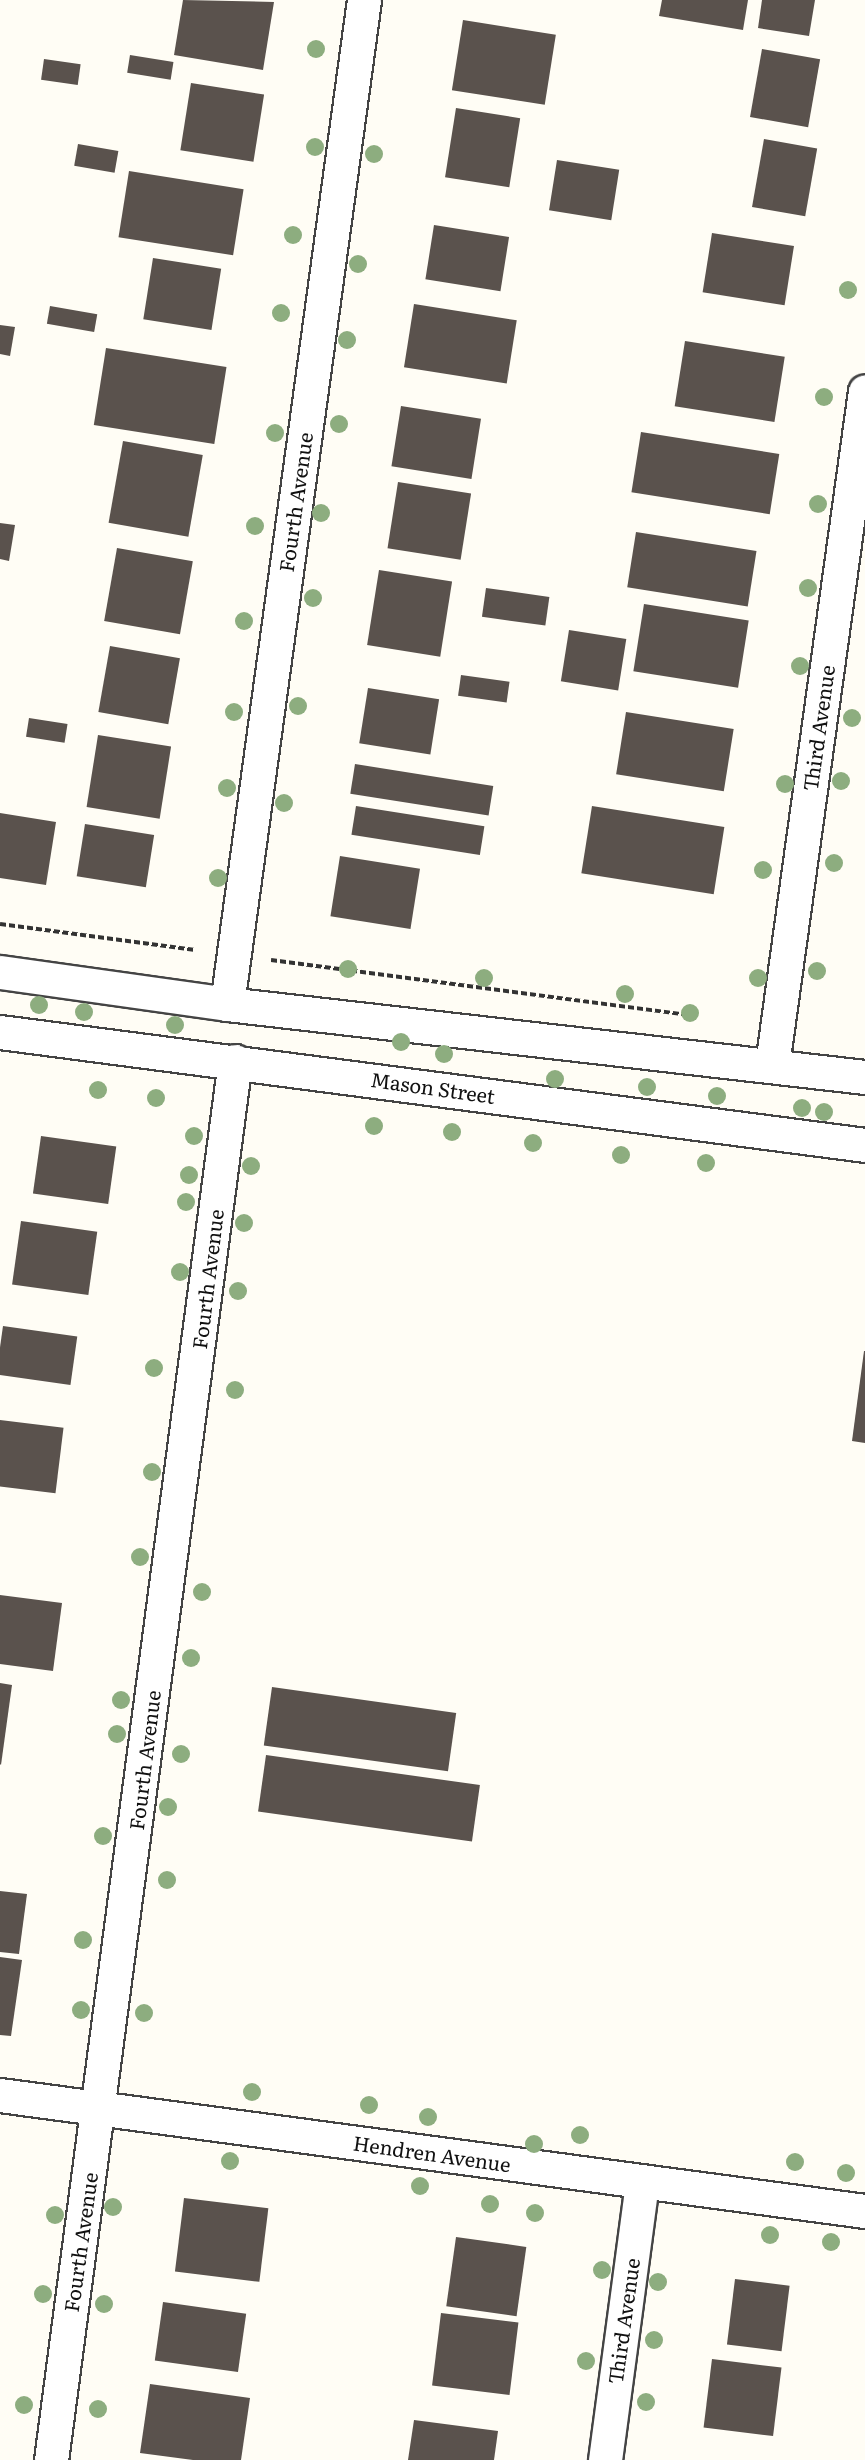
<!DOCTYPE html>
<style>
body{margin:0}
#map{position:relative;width:865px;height:2460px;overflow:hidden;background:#fffdf5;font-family:Literata,serif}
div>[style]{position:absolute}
.building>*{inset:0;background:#5a524d;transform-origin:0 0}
.path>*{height:4px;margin-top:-2px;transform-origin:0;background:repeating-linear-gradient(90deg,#333 0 6px,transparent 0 9px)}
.roads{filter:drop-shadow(2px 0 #444) drop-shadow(-2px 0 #444) drop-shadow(0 2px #444) drop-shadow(0 -2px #444)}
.minor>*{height:33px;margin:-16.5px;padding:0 16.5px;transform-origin:16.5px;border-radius:16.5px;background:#fff}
.trees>*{width:18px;height:18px;margin:-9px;border-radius:50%;background:#8dad7f}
span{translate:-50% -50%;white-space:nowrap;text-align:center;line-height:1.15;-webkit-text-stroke:6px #fff;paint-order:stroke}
.street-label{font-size:20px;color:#111}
</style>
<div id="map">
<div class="building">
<i style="clip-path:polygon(183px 0,274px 2px,263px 70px,174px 55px)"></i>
<i style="clip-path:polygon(662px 0,748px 0,743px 30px,659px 16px)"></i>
<i style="clip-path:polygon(762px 0,815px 0,809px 36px,758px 28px)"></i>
<i style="left:463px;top:20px;width:94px;height:71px;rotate:9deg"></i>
<i style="left:762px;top:49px;width:59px;height:69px;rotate:10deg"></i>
<i style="left:130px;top:55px;width:44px;height:18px;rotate:9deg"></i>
<i style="left:44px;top:59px;width:37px;height:21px;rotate:8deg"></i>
<i style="left:191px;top:83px;width:74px;height:68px;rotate:9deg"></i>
<i style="left:456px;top:108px;width:65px;height:70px;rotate:9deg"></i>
<i style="left:764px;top:139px;width:54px;height:69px;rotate:10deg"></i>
<i style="left:78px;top:144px;width:41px;height:22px;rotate:10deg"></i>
<i style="left:557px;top:160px;width:63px;height:51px;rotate:9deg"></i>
<i style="left:129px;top:171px;width:116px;height:67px;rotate:9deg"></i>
<i style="left:434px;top:225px;width:76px;height:55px;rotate:9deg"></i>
<i style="left:712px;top:233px;width:83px;height:60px;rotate:9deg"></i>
<i style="left:153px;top:258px;width:69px;height:62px;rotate:9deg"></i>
<i style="left:414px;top:304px;width:104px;height:64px;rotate:9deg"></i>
<i style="left:50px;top:306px;width:48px;height:18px;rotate:10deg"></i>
<i style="clip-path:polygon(0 325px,15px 327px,10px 356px,0 354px)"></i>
<i style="left:685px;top:341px;width:101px;height:66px;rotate:9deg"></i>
<i style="left:106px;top:348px;width:122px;height:78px;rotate:9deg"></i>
<i style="left:401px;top:406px;width:81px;height:61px;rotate:9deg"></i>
<i style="left:641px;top:432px;width:140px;height:61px;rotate:9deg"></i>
<i style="left:123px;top:441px;width:81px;height:83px;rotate:10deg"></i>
<i style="left:398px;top:482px;width:74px;height:67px;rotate:9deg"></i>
<i style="clip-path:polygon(0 523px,15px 525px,9px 561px,0 559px)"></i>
<i style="left:636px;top:532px;width:122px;height:56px;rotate:9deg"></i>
<i style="left:117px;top:548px;width:77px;height:74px;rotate:10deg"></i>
<i style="left:379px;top:570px;width:74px;height:76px;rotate:9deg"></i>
<i style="left:486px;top:588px;width:64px;height:29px;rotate:8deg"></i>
<i style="left:644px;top:604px;width:106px;height:68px;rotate:9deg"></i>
<i style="left:569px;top:630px;width:58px;height:52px;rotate:9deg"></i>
<i style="left:110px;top:646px;width:71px;height:67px;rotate:10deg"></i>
<i style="left:461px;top:675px;width:49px;height:21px;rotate:8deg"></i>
<i style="left:368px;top:688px;width:72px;height:56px;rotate:9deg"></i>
<i style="left:626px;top:712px;width:109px;height:63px;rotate:9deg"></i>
<i style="left:29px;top:718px;width:39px;height:19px;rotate:9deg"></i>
<i style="left:98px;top:735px;width:74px;height:73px;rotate:9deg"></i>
<i style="left:355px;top:764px;width:140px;height:30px;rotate:9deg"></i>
<i style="left:356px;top:806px;width:130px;height:29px;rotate:9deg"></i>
<i style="left:592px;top:806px;width:134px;height:68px;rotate:9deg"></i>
<i style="clip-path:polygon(0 813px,56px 822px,46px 885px,0 878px)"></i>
<i style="left:85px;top:824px;width:70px;height:53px;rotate:9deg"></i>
<i style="left:340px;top:856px;width:81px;height:61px;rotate:9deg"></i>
<i style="left:41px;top:1136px;width:76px;height:58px;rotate:8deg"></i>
<i style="left:21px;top:1221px;width:77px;height:64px;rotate:8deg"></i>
<i style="left:3px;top:1326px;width:75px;height:49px;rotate:8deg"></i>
<i style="clip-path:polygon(864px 1351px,865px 1351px,865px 1443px,852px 1441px)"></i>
<i style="left:0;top:1420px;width:64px;height:66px;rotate:7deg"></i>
<i style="clip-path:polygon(0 1595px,62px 1603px,53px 1671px,0 1664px)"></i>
<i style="clip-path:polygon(0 1683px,12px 1685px,1px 1765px,0 1764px)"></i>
<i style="left:272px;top:1687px;width:186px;height:59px;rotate:8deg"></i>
<i style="left:266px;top:1755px;width:216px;height:57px;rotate:8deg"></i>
<i style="clip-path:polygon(0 1891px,27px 1894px,19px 1954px,0 1952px)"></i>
<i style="clip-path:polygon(0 1957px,22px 1960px,11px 2036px,0 2035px)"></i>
<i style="left:184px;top:2198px;width:85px;height:74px;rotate:7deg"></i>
<i style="left:456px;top:2237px;width:71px;height:70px;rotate:8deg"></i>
<i style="left:735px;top:2279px;width:55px;height:66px;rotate:7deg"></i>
<i style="left:163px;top:2302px;width:84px;height:59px;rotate:8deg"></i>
<i style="left:441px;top:2313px;width:78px;height:73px;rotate:7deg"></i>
<i style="left:712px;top:2359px;width:70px;height:69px;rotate:7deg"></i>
<i style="clip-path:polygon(150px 2384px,250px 2398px,241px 2460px,193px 2460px,140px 2453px)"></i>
<i style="clip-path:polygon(414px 2420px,498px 2431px,494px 2460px,408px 2460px)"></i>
</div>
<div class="path">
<i style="left:0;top:924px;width:197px;rotate:7.6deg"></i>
<i style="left:271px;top:960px;width:428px;rotate:7.5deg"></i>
</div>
<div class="roads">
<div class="minor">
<i style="left:0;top:972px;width:229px;rotate:8deg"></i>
<i style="left:227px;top:1004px;width:642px;rotate:6.53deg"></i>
<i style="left:227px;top:1004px;width:1013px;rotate:-82.23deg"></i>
<i style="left:0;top:1032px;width:872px;rotate:7.44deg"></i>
<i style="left:772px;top:1065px;width:680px;rotate:-82.14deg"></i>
<i style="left:0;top:2095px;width:873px;rotate:7.64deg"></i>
<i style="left:51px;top:2460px;width:1411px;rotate:-82.51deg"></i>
<i style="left:605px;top:2460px;width:281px;rotate:-82.4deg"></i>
</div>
</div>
<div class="trees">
<i style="left:316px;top:49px"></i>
<i style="left:315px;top:147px"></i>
<i style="left:374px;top:154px"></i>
<i style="left:293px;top:235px"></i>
<i style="left:358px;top:264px"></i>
<i style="left:848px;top:290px"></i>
<i style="left:281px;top:313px"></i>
<i style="left:347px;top:340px"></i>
<i style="left:824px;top:397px"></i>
<i style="left:339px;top:424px"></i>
<i style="left:275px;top:433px"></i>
<i style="left:818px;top:504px"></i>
<i style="left:321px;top:513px"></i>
<i style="left:255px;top:526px"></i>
<i style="left:808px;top:588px"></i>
<i style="left:313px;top:598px"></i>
<i style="left:244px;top:621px"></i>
<i style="left:800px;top:666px"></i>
<i style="left:298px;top:706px"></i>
<i style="left:234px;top:712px"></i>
<i style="left:852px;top:718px"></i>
<i style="left:841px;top:781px"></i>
<i style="left:785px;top:784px"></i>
<i style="left:227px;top:788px"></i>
<i style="left:284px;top:803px"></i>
<i style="left:834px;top:863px"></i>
<i style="left:763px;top:870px"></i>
<i style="left:218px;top:878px"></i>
<i style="left:348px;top:969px"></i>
<i style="left:817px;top:971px"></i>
<i style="left:484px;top:978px"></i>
<i style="left:758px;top:978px"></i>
<i style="left:625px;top:994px"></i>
<i style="left:39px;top:1005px"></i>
<i style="left:84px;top:1012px"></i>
<i style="left:690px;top:1013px"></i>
<i style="left:175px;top:1025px"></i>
<i style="left:401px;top:1042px"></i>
<i style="left:444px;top:1054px"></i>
<i style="left:555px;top:1079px"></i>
<i style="left:647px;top:1087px"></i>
<i style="left:98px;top:1090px"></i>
<i style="left:717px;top:1096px"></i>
<i style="left:156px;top:1098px"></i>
<i style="left:802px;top:1108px"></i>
<i style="left:824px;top:1112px"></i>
<i style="left:374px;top:1126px"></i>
<i style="left:452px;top:1132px"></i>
<i style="left:194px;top:1136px"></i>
<i style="left:533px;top:1143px"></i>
<i style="left:621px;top:1155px"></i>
<i style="left:706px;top:1163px"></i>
<i style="left:251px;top:1166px"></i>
<i style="left:189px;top:1175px"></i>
<i style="left:186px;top:1202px"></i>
<i style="left:244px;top:1223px"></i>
<i style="left:180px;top:1272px"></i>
<i style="left:238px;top:1291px"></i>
<i style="left:154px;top:1368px"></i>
<i style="left:235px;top:1390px"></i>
<i style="left:152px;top:1472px"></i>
<i style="left:140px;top:1557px"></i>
<i style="left:202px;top:1592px"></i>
<i style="left:191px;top:1658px"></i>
<i style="left:121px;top:1700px"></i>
<i style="left:117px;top:1734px"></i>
<i style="left:181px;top:1754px"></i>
<i style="left:168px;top:1807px"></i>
<i style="left:103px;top:1836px"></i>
<i style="left:167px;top:1880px"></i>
<i style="left:83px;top:1940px"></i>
<i style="left:81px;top:2010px"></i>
<i style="left:144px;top:2013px"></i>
<i style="left:252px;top:2092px"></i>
<i style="left:369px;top:2105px"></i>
<i style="left:428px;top:2117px"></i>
<i style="left:580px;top:2135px"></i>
<i style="left:534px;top:2144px"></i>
<i style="left:230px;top:2161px"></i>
<i style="left:795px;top:2162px"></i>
<i style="left:846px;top:2173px"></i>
<i style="left:420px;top:2186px"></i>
<i style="left:490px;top:2204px"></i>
<i style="left:113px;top:2207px"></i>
<i style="left:535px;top:2213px"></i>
<i style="left:55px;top:2215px"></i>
<i style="left:770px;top:2235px"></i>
<i style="left:831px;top:2242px"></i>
<i style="left:602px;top:2270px"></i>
<i style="left:658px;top:2282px"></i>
<i style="left:43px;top:2294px"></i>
<i style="left:104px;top:2304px"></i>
<i style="left:654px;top:2340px"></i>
<i style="left:586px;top:2361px"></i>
<i style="left:646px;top:2402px"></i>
<i style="left:24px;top:2405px"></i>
<i style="left:98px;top:2409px"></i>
</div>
<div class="street-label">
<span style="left:295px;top:502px;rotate:-82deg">Fourth Avenue</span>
<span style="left:818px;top:728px;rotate:-82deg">Third Avenue</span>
<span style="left:433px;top:1087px;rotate:8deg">Mason Street</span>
<span style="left:207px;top:1279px;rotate:-83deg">Fourth Avenue</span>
<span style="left:144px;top:1760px;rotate:-83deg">Fourth Avenue</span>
<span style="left:432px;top:2153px;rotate:8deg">Hendren Avenue</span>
<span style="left:80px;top:2242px;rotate:-82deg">Fourth Avenue</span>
<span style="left:623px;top:2321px;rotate:-82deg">Third Avenue</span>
</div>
</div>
